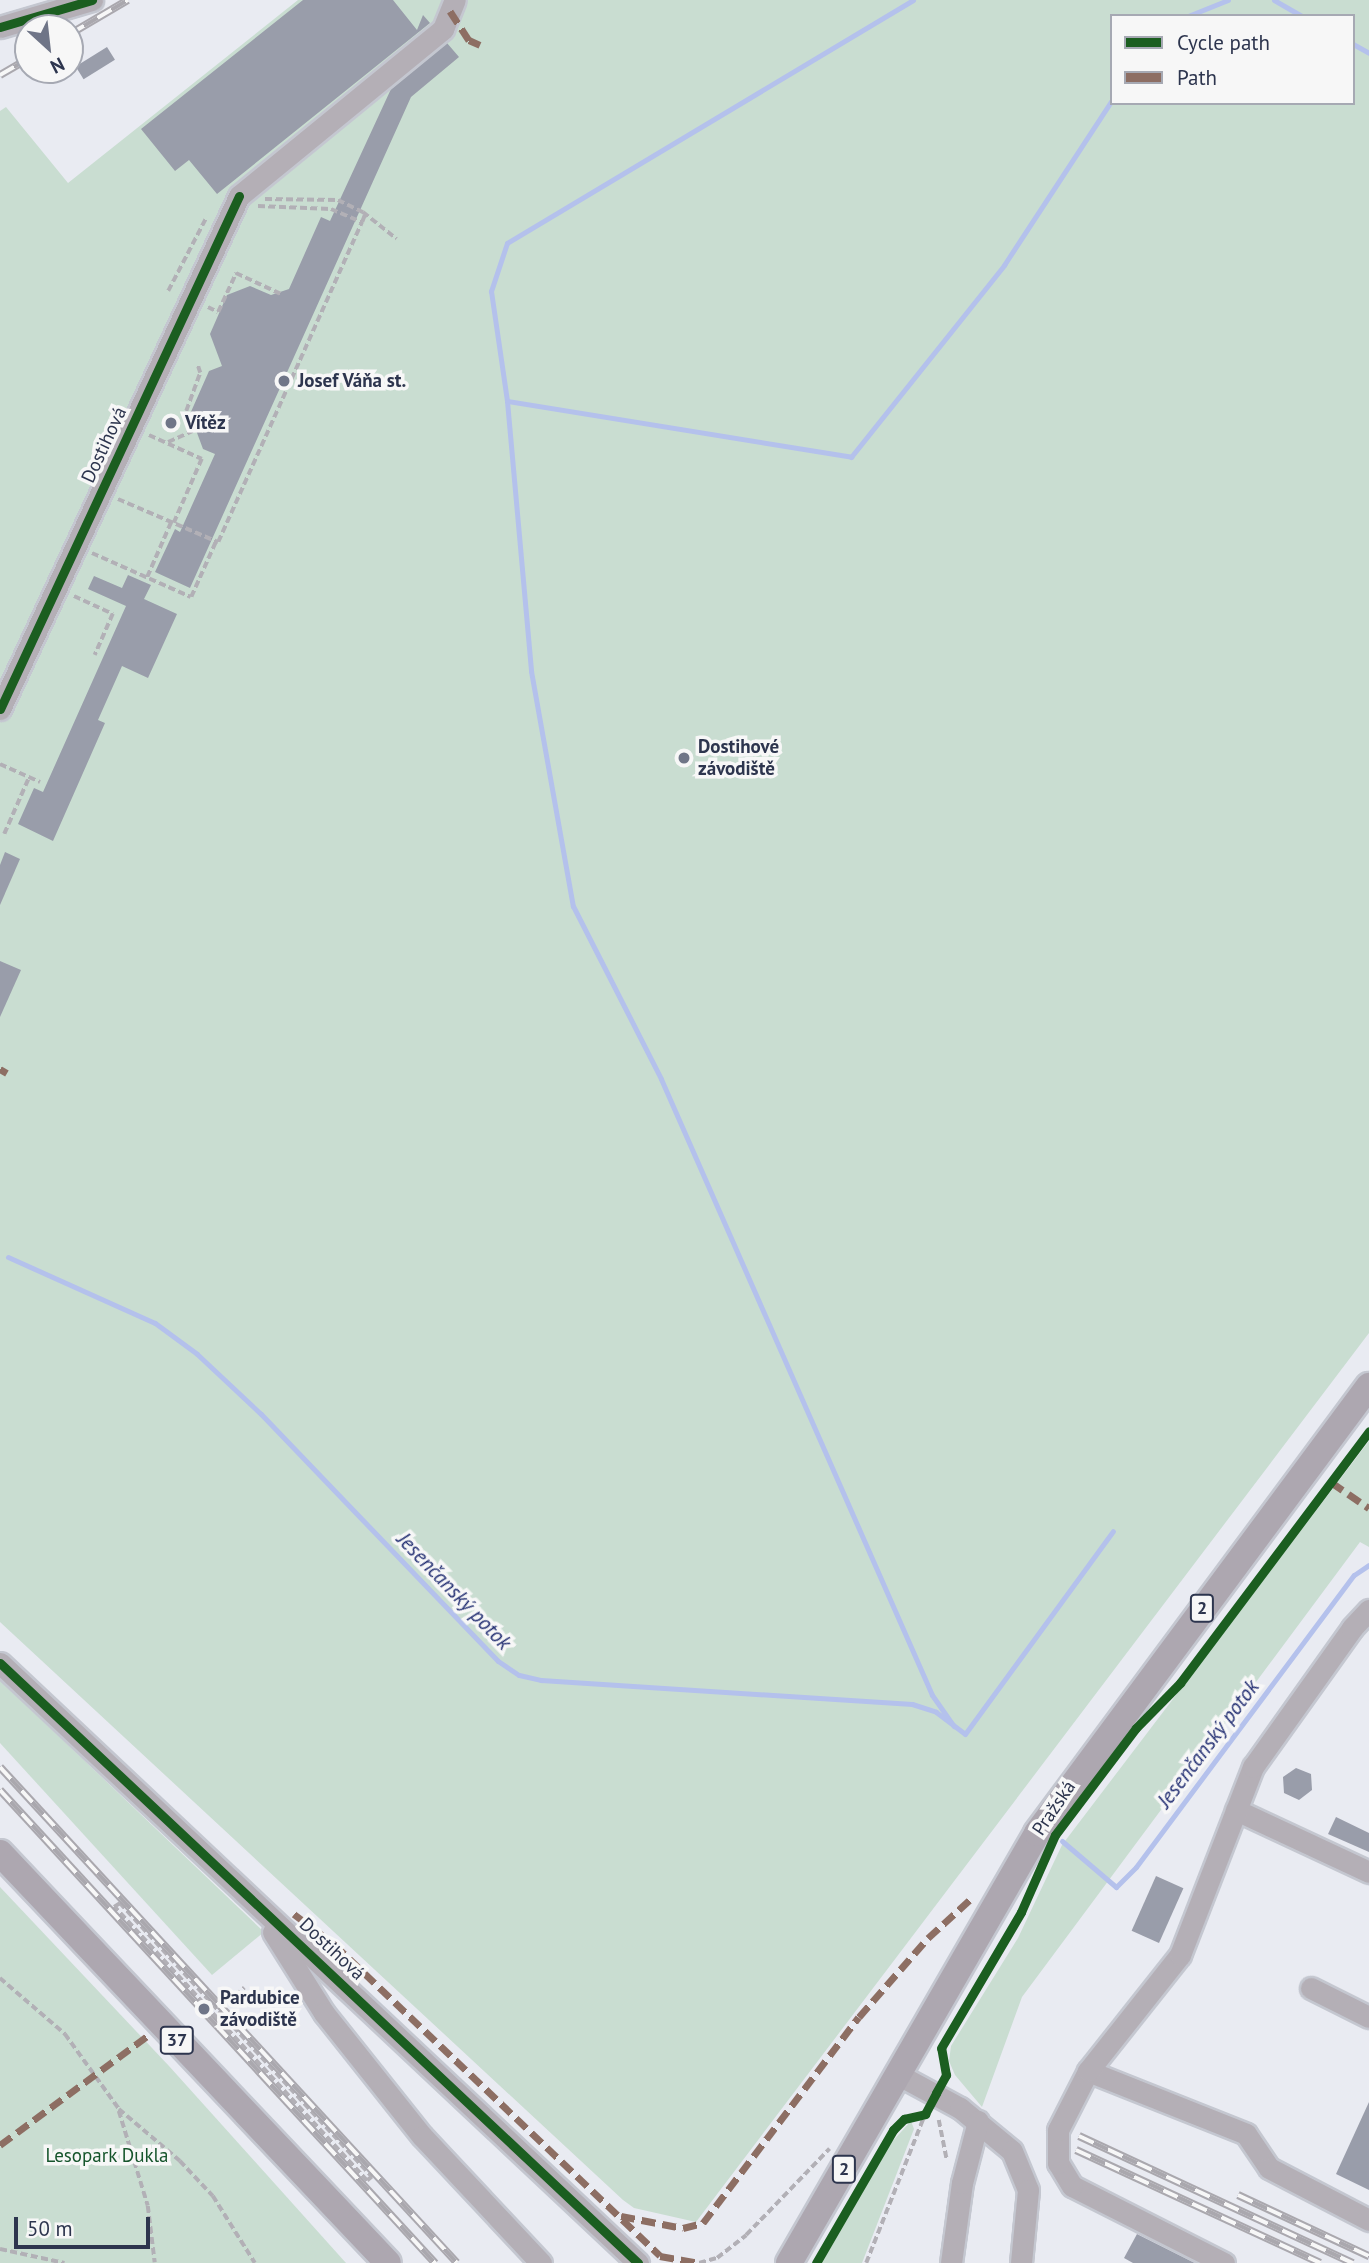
<!DOCTYPE html>
<meta charset="utf-8">
<style>
body{margin:0}
#map{position:relative;width:1369px;height:2263px;overflow:hidden;background:#e9ebf2;font-family:"PT Sans",sans-serif}
div>[style]{position:absolute}
.green>*{inset:0;background:#c9ddd1}
.stream>*{height:5px;margin:-2.5px;padding:0 2.5px;transform-origin:2.5px;border-radius:2.5px;background:#b4c1ec}
.building>*{inset:0;background:#999daa;transform-origin:0 0}
.path>*{height:3.5px;margin-top:-1.75px;transform-origin:0;background:repeating-linear-gradient(90deg,#b2b0b6 0 7px,transparent 0 10.5px)}
.roads{filter:drop-shadow(2px 0 #c4c7d0) drop-shadow(-2px 0 #c4c7d0) drop-shadow(0 2px #c4c7d0) drop-shadow(0 -2px #c4c7d0)}
.minor>*{height:21px;margin:-10.5px;padding:0 10.5px;transform-origin:10.5px;border-radius:10.5px;background:#b4afb6}
.major>*{height:26px;margin:-13px;padding:0 13px;transform-origin:13px;border-radius:13px;background:#ada7b0}
.rail>*{height:8px;margin-top:-4px;transform-origin:0;background:repeating-linear-gradient(90deg,#f7f7f7 0 16px,#aaa8ae 0 32px);box-sizing:border-box;border-block:2px solid #aaa8ae}
.quiet>*{height:7px;margin-top:-3.5px;transform-origin:0;background:repeating-linear-gradient(90deg,#8d6e63 0 14px,transparent 0 21px)}
.cycleway>*{height:9px;margin:-4.5px;padding:0 4.5px;transform-origin:4.5px;border-radius:4.5px;background:#1b5e20}
.dots>*{width:19px;height:19px;translate:-50% -50%;box-sizing:border-box;border:4px solid #f7f7f7;border-radius:50%}
span{translate:-50% -50%;white-space:nowrap;text-align:center;line-height:1.15;-webkit-text-stroke:7px #f7f7f7;paint-order:stroke}
.shield-label span{padding:2px 5px;background:#f7f7f7;border:2px solid;border-radius:5px;-webkit-text-stroke-width:0}
.shield-label{font-size:18px;color:#2d354e;font-weight:700}
.poi-label{font-size:19px;color:#2d354e;font-weight:700}
.left{translate:0 -50%;text-align:left}
.street-label{font-size:19px;color:#2d354e}
.park-label{font-size:19px;color:#16552c}
.water-label{font-size:21px;color:#243073;font-style:italic}
.legend{position:absolute;left:1110px;top:14px;width:245px;height:91px;box-sizing:border-box;background:#f7f7f7;border:2px solid #a6a9b3;margin:0;padding:9px 12px;list-style:none;font-size:21px;color:#2d354e}
.legend li{display:flex;align-items:center;gap:14px;height:35px}
.legend b{width:35px;border:2px solid #a6a9b3}
.north{position:absolute;left:14px;top:14px;width:70px;height:70px;box-sizing:border-box;background:#f7f7f7;border:2px solid #a6a9b3;border-radius:50%;rotate:153deg;font-size:19px;font-weight:700;line-height:28px;text-align:center;color:#2d354e}
.north::after{content:'';display:block;margin:auto;width:24px;height:32px;background:#6f7587;clip-path:polygon(50% 0,100% 100%,50% 72%,0 100%)}
.scale{position:absolute;left:14px;top:2217px;width:136px;height:32px;box-sizing:border-box;border:4px solid #2d354e;border-top:0;padding-left:9px;font-size:21px;line-height:24px;white-space:nowrap;color:#2d354e;-webkit-text-stroke:5px #f7f7f7;paint-order:stroke}
</style>
<div id="map">
<div class="green">
<i style="clip-path:polygon(evenodd,298px 0,1369px 0,1369px 1333px,696px 2222px,634px 2208px,623px 2200px,0 1622px,0 111px,6px 107px,68px 183px,298px 0,1112px 16px,1353px 16px,1353px 103px,1112px 103px,1112px 16px)"></i>
<i style="clip-path:polygon(1369px 1441px,1369px 1547px,1360px 1542px,1022px 1997px,982px 2107px,955px 2075px,949px 2061px,951px 2046px,1018px 1938px,1062px 1845px)"></i>
<i style="clip-path:polygon(0 1680px,264px 1932px,212px 1975px,0 1743px)"></i>
<i style="clip-path:polygon(0 1887px,169px 2066px,346px 2263px,0 2263px)"></i>
<i style="clip-path:polygon(911px 2121px,914px 2129px,862px 2263px,822px 2263px,890px 2144px)"></i>
</div>
<div class="stream">
<i style="left:913px;top:0;width:473px;rotate:149.1deg"></i>
<i style="left:507px;top:243px;width:51px;rotate:108.4deg"></i>
<i style="left:491px;top:291px;width:111px;rotate:81.7deg"></i>
<i style="left:507px;top:401px;width:271px;rotate:84.9deg"></i>
<i style="left:531px;top:671px;width:239px;rotate:79.9deg"></i>
<i style="left:573px;top:906px;width:194px;rotate:63deg"></i>
<i style="left:661px;top:1079px;width:673px;rotate:66.25deg"></i>
<i style="left:932px;top:1695px;width:38px;rotate:55deg"></i>
<i style="left:1274px;top:0;width:32px;rotate:30deg"></i>
<i style="left:1188px;top:16px;width:43px;rotate:-21.8deg"></i>
<i style="left:1353px;top:44px;width:18px;rotate:29deg"></i>
<i style="left:507px;top:401px;width:349px;rotate:9.2deg"></i>
<i style="left:851px;top:457px;width:246px;rotate:-51.4deg"></i>
<i style="left:1004px;top:265px;width:197px;rotate:-56.8deg"></i>
<i style="left:8px;top:1257px;width:161px;rotate:24.2deg"></i>
<i style="left:155px;top:1323px;width:52px;rotate:36.4deg"></i>
<i style="left:197px;top:1354px;width:88px;rotate:43.2deg"></i>
<i style="left:261px;top:1414px;width:342px;rotate:46.2deg"></i>
<i style="left:498px;top:1661px;width:25px;rotate:34deg"></i>
<i style="left:519px;top:1675px;width:23px;rotate:13deg"></i>
<i style="left:541px;top:1680px;width:372px;rotate:3.7deg"></i>
<i style="left:912px;top:1704px;width:25px;rotate:18deg"></i>
<i style="left:936px;top:1712px;width:36px;rotate:37deg"></i>
<i style="left:965px;top:1734px;width:251px;rotate:-53.9deg"></i>
<i style="left:1062px;top:1841px;width:71px;rotate:40.4deg"></i>
<i style="left:1116px;top:1887px;width:28px;rotate:-45deg"></i>
<i style="left:1136px;top:1867px;width:364px;rotate:-53.3deg"></i>
<i style="left:1354px;top:1575px;width:18px;rotate:-34deg"></i>
</div>
<div class="building">
<i style="clip-path:polygon(303px 0,393px 0,417px 30px,423px 15px,430px 23px,217px 194px,189px 160px,175px 171px,141px 129px)"></i>
<i style="clip-path:polygon(447px 43px,459px 57px,411px 97px,190px 588px,155px 572px,175px 529px,180px 532px,215px 454px,203px 449px,190px 414px,209px 371px,222px 366px,210px 334px,227px 295px,250px 286px,271px 295px,289px 289px,321px 217px,330px 221px,391px 89px)"></i>
<i style="left:107px;top:47px;width:15px;height:37px;rotate:58deg"></i>
<i style="clip-path:polygon(128px 575px,151px 585px,144px 599px,177px 614px,148px 678px,122px 666px,98px 720px,105px 723px,53px 841px,18px 824px,34px 788px,43px 792px,126px 606px,88px 589px,94px 576px,122px 588px)"></i>
<i style="clip-path:polygon(5px 852px,20px 859px,0 905px,0 865px)"></i>
<i style="clip-path:polygon(0 961px,21px 970px,0 1017px)"></i>
<i style="clip-path:polygon(1296px 1768px,1311px 1774px,1312px 1790px,1299px 1800px,1284px 1793px,1283px 1777px)"></i>
<i style="clip-path:polygon(1336px 1817px,1369px 1833px,1369px 1852px,1328px 1834px)"></i>
<i style="left:1156px;top:1876px;width:30px;height:60px;rotate:24deg"></i>
<i style="clip-path:polygon(1369px 2102px,1369px 2190px,1336px 2174px)"></i>
<i style="clip-path:polygon(1137px 2234px,1195px 2263px,1133px 2263px,1124px 2258px)"></i>
</div>
<div class="path">
<i style="left:265px;top:199px;width:73px;rotate:0.8deg"></i>
<i style="left:338px;top:200px;width:28px;rotate:26deg"></i>
<i style="left:363px;top:212px;width:43px;rotate:38.5deg"></i>
<i style="left:258px;top:206px;width:73px;rotate:2.4deg"></i>
<i style="left:331px;top:209px;width:34px;rotate:23deg"></i>
<i style="left:362px;top:222px;width:9px;rotate:-69deg"></i>
<i style="left:168px;top:291px;width:82px;rotate:-62.5deg"></i>
<i style="left:208px;top:307px;width:11px;rotate:27deg"></i>
<i style="left:218px;top:312px;width:43px;rotate:-65.2deg"></i>
<i style="left:236px;top:273px;width:50px;rotate:25deg"></i>
<i style="left:149px;top:435px;width:58px;rotate:24.4deg"></i>
<i style="left:202px;top:459px;width:70px;rotate:113.6deg"></i>
<i style="left:168px;top:442px;width:27px;rotate:-24deg"></i>
<i style="left:193px;top:431px;width:21px;rotate:-109deg"></i>
<i style="left:186px;top:411px;width:40px;rotate:-69.8deg"></i>
<i style="left:200px;top:373px;width:9px;rotate:-108deg"></i>
<i style="left:118px;top:499px;width:109px;rotate:23.3deg"></i>
<i style="left:218px;top:542px;width:351px;rotate:-65.8deg"></i>
<i style="left:92px;top:553px;width:108px;rotate:24deg"></i>
<i style="left:191px;top:597px;width:61px;rotate:-65.9deg"></i>
<i style="left:147px;top:577px;width:60px;rotate:-66.4deg"></i>
<i style="left:74px;top:596px;width:43px;rotate:24.8deg"></i>
<i style="left:113px;top:614px;width:45px;rotate:113.7deg"></i>
<i style="left:0;top:764px;width:44px;rotate:24.2deg"></i>
<i style="left:4px;top:834px;width:62px;rotate:-66.3deg"></i>
<i style="left:120px;top:1903px;width:147px;rotate:47.5deg"></i>
<i style="left:219px;top:2011px;width:226px;rotate:47.3deg"></i>
<i style="left:372px;top:2177px;width:6px;rotate:141deg"></i>
<i style="left:367px;top:2181px;width:373px;rotate:-132.7deg"></i>
<i style="left:114px;top:1907px;width:7px;rotate:-34deg"></i>
<i style="left:0;top:1978px;width:86px;rotate:40.7deg"></i>
<i style="left:65px;top:2034px;width:92px;rotate:54.2deg"></i>
<i style="left:119px;top:2109px;width:80px;rotate:40.4deg"></i>
<i style="left:180px;top:2161px;width:48px;rotate:46.7deg"></i>
<i style="left:213px;top:2196px;width:79px;rotate:57.9deg"></i>
<i style="left:220px;top:2010px;width:33px;rotate:-43deg"></i>
<i style="left:119px;top:2111px;width:99px;rotate:73deg"></i>
<i style="left:148px;top:2206px;width:57px;rotate:83deg"></i>
<i style="left:939px;top:2120px;width:41px;rotate:78.7deg"></i>
<i style="left:0;top:2249px;width:66px;rotate:12.3deg"></i>
<i style="left:699px;top:2263px;width:19px;rotate:-16deg"></i>
<i style="left:717px;top:2258px;width:37px;rotate:-38deg"></i>
<i style="left:746px;top:2235px;width:120px;rotate:-46deg"></i>
<i style="left:866px;top:2263px;width:160px;rotate:-68.4deg"></i>
<i style="left:925px;top:2114px;width:5px"></i>
</div>
<div class="roads">
<div class="minor">
<i style="left:0;top:27px;width:96px;rotate:-16.4deg"></i>
<i style="left:0;top:709px;width:566px;rotate:-65.02deg"></i>
<i style="left:239px;top:196px;width:264px;rotate:-39.3deg"></i>
<i style="left:443px;top:29px;width:31px;rotate:-68deg"></i>
<i style="left:0;top:1663px;width:876px;rotate:43.24deg"></i>
<i style="left:1236px;top:1810px;width:147px;rotate:25deg"></i>
<i style="left:273px;top:1932px;width:96px;rotate:57.8deg"></i>
<i style="left:324px;top:2013px;width:157px;rotate:51.5deg"></i>
<i style="left:422px;top:2136px;width:174px;rotate:46.9deg"></i>
<i style="left:1311px;top:1988px;width:65px;rotate:26.6deg"></i>
<i style="left:1088px;top:2071px;width:170px;rotate:21.7deg"></i>
<i style="left:1246px;top:2134px;width:41px;rotate:55.9deg"></i>
<i style="left:1269px;top:2168px;width:113px;rotate:27.5deg"></i>
<i style="left:897px;top:2074px;width:72px;rotate:28.4deg"></i>
<i style="left:960px;top:2108px;width:67px;rotate:39.6deg"></i>
<i style="left:1012px;top:2151px;width:42px;rotate:67.7deg"></i>
<i style="left:1028px;top:2190px;width:73px;rotate:95.5deg"></i>
<i style="left:951px;top:2263px;width:81px;rotate:-82.2deg"></i>
<i style="left:962px;top:2183px;width:64px;rotate:-75.5deg"></i>
<i style="left:1224px;top:2263px;width:170px;rotate:-153.1deg"></i>
<i style="left:1072px;top:2186px;width:27px;rotate:-121deg"></i>
<i style="left:1058px;top:2163px;width:33px;rotate:-90deg"></i>
<i style="left:1058px;top:2130px;width:66px;rotate:-63deg"></i>
<i style="left:1088px;top:2071px;width:148px;rotate:-51.6deg"></i>
<i style="left:1180px;top:1955px;width:202px;rotate:-68.8deg"></i>
<i style="left:1253px;top:1767px;width:171px;rotate:-54.5deg"></i>
<i style="left:1352px;top:1628px;width:25px;rotate:-47deg"></i>
</div>
<div class="major">
<i style="left:0;top:1853px;width:564px;rotate:46.58deg"></i>
<i style="left:789px;top:2263px;width:496px;rotate:-60deg"></i>
<i style="left:1037px;top:1833px;width:557px;rotate:-53.4deg"></i>
</div>
</div>
<div class="rail">
<i style="left:70px;top:34px;width:67px;rotate:-30.4deg"></i>
<i style="left:0;top:75px;width:32px;rotate:-30deg"></i>
<i style="left:0;top:1767px;width:674px;rotate:47.34deg"></i>
<i style="left:0;top:1790px;width:643px;rotate:47.4deg"></i>
<i style="left:1079px;top:2136px;width:302px;rotate:24.9deg"></i>
<i style="left:1076px;top:2150px;width:269px;rotate:24.8deg"></i>
<i style="left:1238px;top:2195px;width:145px;rotate:25deg"></i>
</div>
<div class="quiet">
<i style="left:450px;top:11px;width:35px;rotate:57deg"></i>
<i style="left:469px;top:40px;width:12px;rotate:24deg"></i>
<i style="left:0;top:1069px;width:8px;rotate:30deg"></i>
<i style="left:1331px;top:1482px;width:46px;rotate:34.4deg"></i>
<i style="left:294px;top:1914px;width:50px;rotate:36.9deg"></i>
<i style="left:334px;top:1944px;width:451px;rotate:43.7deg"></i>
<i style="left:660px;top:2256px;width:40px;rotate:10deg"></i>
<i style="left:0;top:2145px;width:187px;rotate:-36.5deg"></i>
<i style="left:621px;top:2216px;width:63px;rotate:11deg"></i>
<i style="left:683px;top:2228px;width:21px;rotate:-14deg"></i>
<i style="left:703px;top:2223px;width:258px;rotate:-52.9deg"></i>
<i style="left:859px;top:2017px;width:105px;rotate:-48.9deg"></i>
<i style="left:928px;top:1938px;width:62px;rotate:-42.4deg"></i>
</div>
<div class="cycleway">
<i style="left:0;top:27px;width:96px;rotate:-16.4deg"></i>
<i style="left:0;top:709px;width:566px;rotate:-65.02deg"></i>
<i style="left:0;top:1663px;width:876px;rotate:43.24deg"></i>
<i style="left:816px;top:2263px;width:154px;rotate:-59.9deg"></i>
<i style="left:893px;top:2130px;width:16px;rotate:-45deg"></i>
<i style="left:904px;top:2119px;width:22px;rotate:-13deg"></i>
<i style="left:925px;top:2114px;width:24px;rotate:-62deg"></i>
<i style="left:936px;top:2093px;width:21px;rotate:-61deg"></i>
<i style="left:946px;top:2075px;width:27px;rotate:-100deg"></i>
<i style="left:941px;top:2048px;width:158px;rotate:-59.5deg"></i>
<i style="left:1021px;top:1912px;width:84px;rotate:-66.2deg"></i>
<i style="left:1055px;top:1835px;width:134px;rotate:-52.9deg"></i>
<i style="left:1136px;top:1728px;width:63px;rotate:-45.6deg"></i>
<i style="left:1180px;top:1683px;width:315px;rotate:-53.1deg"></i>
</div>
<div class="dots">
<i style="left:284px;top:381px;background:#6f7587"></i>
<i style="left:171px;top:423px;background:#6f7587"></i>
<i style="left:684px;top:758px;background:#6f7587"></i>
<i style="left:204px;top:2009px;background:#6f7587"></i>
</div>
<div class="shield-label">
<span style="left:1202px;top:1608px">2</span>
<span style="left:177px;top:2040px">37</span>
<span style="left:844px;top:2169px">2</span>
</div>
<div class="poi-label">
<span class="left" style="left:298px;top:381px">Josef Váňa st.</span>
<span class="left" style="left:185px;top:423px">Vítěz</span>
<span class="left" style="left:698px;top:758px">Dostihové<br>závodiště</span>
<span class="left" style="left:220px;top:2009px">Pardubice<br>závodiště</span>
</div>
<div class="street-label">
<span style="left:104px;top:445px;rotate:-65deg">Dostihová</span>
<span style="left:1054px;top:1808px;rotate:-56deg">Pražská</span>
<span style="left:332px;top:1949px;rotate:43deg">Dostihová</span>
</div>
<div class="park-label">
<span style="left:107px;top:2156px">Lesopark Dukla</span>
</div>
<div class="water-label">
<span style="left:454px;top:1591px;rotate:46deg">Jesenčanský potok</span>
<span style="left:1208px;top:1744px;rotate:-53deg">Jesenčanský potok</span>
</div>
<ul class="legend">
<li><b style="height:9px;background:#1b5e20"></b>Cycle path</li>
<li><b style="height:9px;background:#8d6e63"></b>Path</li>
</ul>
<div class="north">N</div>
<div class="scale">50 m</div>
</div>
